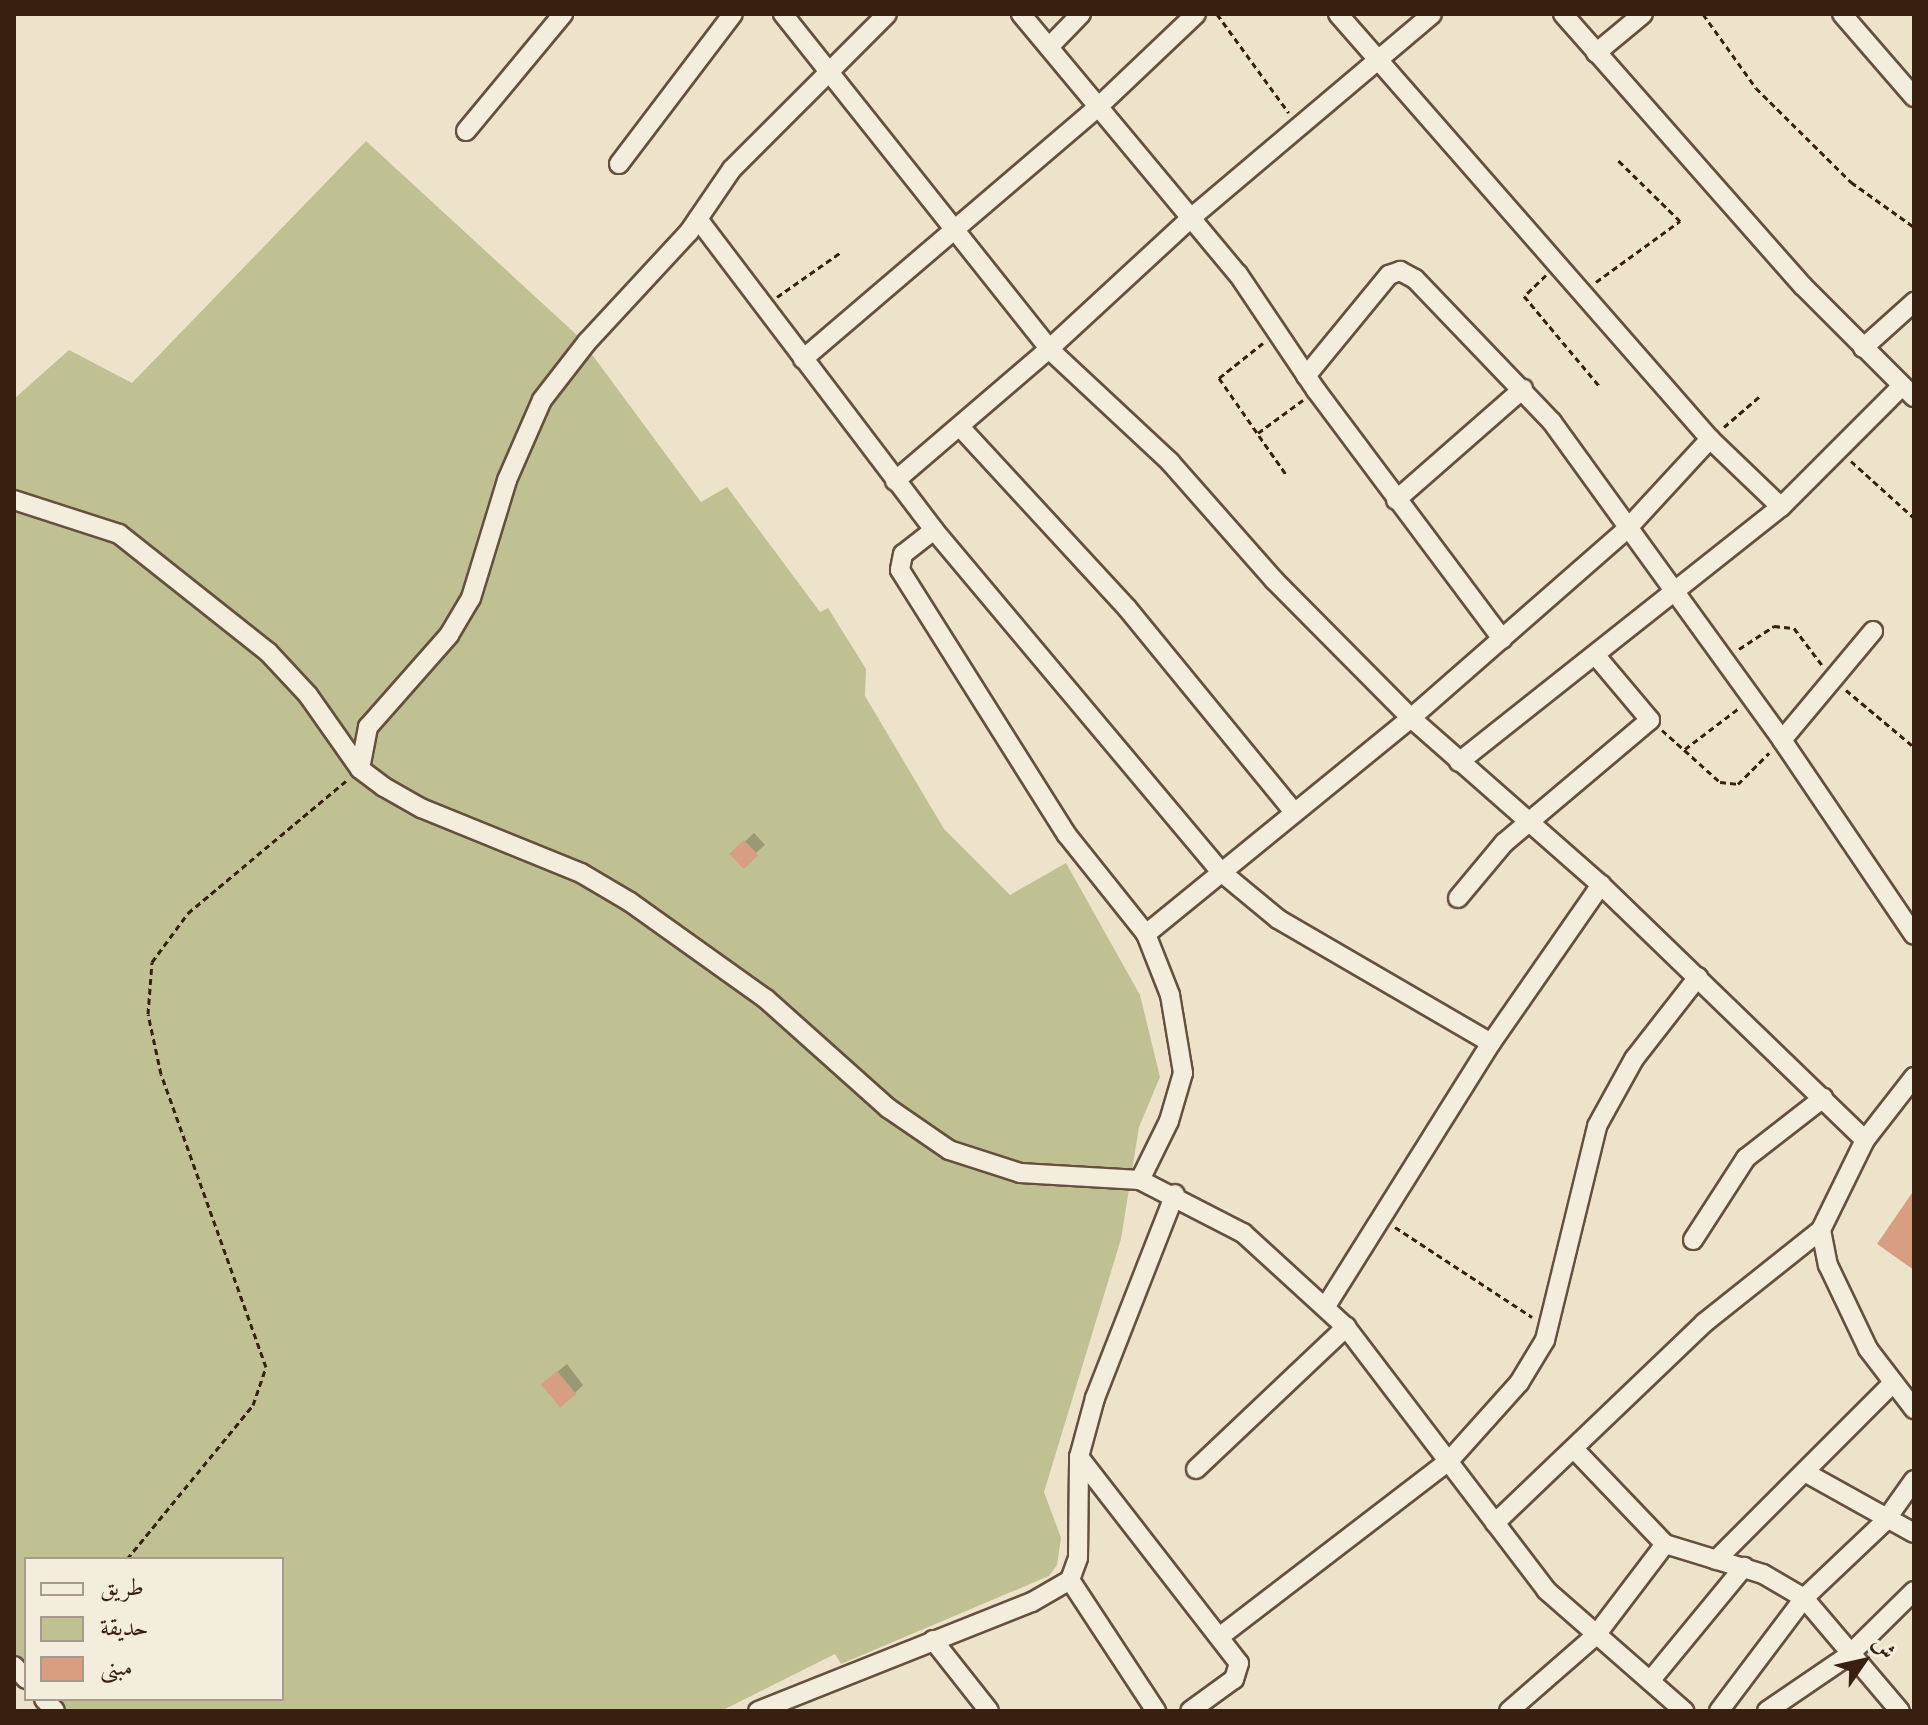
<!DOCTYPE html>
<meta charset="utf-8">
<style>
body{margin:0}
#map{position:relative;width:1928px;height:1725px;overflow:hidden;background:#ede3ca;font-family:"IM FELL Great Primer",Amiri,serif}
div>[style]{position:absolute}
.green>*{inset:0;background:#bfc192}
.shadow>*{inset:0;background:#0003;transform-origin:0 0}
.building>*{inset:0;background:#d79e82;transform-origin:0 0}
.path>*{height:3px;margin-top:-1.5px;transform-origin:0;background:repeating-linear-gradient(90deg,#381f10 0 6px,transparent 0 10px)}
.roads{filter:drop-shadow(2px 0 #65503e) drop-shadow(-2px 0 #65503e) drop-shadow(0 2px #65503e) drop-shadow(0 -2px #65503e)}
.minor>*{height:18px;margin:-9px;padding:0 9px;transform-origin:9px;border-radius:9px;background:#f3eddd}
span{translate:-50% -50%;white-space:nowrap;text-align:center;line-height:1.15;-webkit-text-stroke:6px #f3eddd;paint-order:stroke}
.frame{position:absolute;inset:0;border:16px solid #381f10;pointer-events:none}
.legend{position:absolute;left:24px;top:1557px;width:260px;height:144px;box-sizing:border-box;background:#f3eddd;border:2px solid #a89b8b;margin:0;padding:10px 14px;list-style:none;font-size:24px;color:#381f10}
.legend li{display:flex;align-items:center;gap:16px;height:40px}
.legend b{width:40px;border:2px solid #a89b8b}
.north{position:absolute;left:1824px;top:1621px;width:80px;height:80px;-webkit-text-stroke:6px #f3eddd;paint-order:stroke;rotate:56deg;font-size:22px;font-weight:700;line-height:32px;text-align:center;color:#381f10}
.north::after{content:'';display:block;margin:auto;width:28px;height:36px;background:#381f10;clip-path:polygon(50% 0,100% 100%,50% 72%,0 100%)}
</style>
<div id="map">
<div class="green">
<i style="clip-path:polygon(366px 141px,579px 337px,701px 502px,727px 487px,820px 612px,828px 608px,866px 669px,865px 696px,944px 829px,1010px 895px,1066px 863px,1140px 995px,1160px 1077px,1139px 1127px,1121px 1239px,1044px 1492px,1061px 1538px,1057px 1565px,1049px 1576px,841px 1664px,835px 1654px,721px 1711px,63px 1711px,51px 1699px,282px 1699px,282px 1559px,26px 1559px,26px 1672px,14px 1659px,14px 399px,69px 350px,132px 383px)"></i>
</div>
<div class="shadow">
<i style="left:754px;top:833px;width:16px;height:30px;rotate:47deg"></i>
<i style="clip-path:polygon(567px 1364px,583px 1385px,575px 1393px,552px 1376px)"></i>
</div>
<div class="building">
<i style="left:744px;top:840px;width:21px;height:20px;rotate:47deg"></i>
<i style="clip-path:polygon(1914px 1190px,1914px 1270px,1877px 1244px)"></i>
<i style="left:557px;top:1371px;width:30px;height:21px;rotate:50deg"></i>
</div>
<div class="path">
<i style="left:1217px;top:14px;width:122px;rotate:54deg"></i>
<i style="left:1703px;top:14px;width:91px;rotate:54.4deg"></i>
<i style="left:1756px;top:88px;width:134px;rotate:44.7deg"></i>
<i style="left:1851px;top:182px;width:77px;rotate:35.5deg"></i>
<i style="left:1546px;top:275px;width:30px;rotate:136deg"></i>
<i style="left:1524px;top:296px;width:119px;rotate:50.1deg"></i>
<i style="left:1596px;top:282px;width:104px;rotate:-36deg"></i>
<i style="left:1680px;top:221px;width:88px;rotate:-135.5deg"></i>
<i style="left:777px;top:297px;width:78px;rotate:-35.1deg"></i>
<i style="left:1263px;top:343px;width:56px;rotate:141.5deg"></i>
<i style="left:1219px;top:378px;width:119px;rotate:55.2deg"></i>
<i style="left:1724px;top:427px;width:48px;rotate:-40.7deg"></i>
<i style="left:1258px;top:433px;width:56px;rotate:-36.3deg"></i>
<i style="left:1851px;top:461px;width:85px;rotate:42.1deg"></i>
<i style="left:1739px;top:649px;width:42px;rotate:-33.3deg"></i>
<i style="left:1774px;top:626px;width:20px;rotate:6deg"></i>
<i style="left:1794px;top:628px;width:46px;rotate:52.9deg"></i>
<i style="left:1846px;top:690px;width:89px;rotate:40deg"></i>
<i style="left:1662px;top:730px;width:78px;rotate:41.9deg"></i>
<i style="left:1720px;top:782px;width:18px;rotate:6deg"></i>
<i style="left:1738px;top:784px;width:44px;rotate:-45deg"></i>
<i style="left:1685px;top:749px;width:68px;rotate:-37.2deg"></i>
<i style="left:1395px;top:1227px;width:164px;rotate:33.3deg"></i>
<i style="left:127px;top:1559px;width:199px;rotate:-50.7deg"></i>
<i style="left:253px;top:1405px;width:40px;rotate:-71.1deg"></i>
<i style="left:266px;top:1367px;width:311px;rotate:-109.7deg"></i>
<i style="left:161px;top:1074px;width:61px;rotate:-102.2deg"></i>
<i style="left:148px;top:1014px;width:52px;rotate:-85.6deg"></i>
<i style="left:152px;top:962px;width:61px;rotate:-53.7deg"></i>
<i style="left:188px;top:913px;width:206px;rotate:-39.9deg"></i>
</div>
<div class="roads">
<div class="minor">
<i style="left:783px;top:14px;width:428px;rotate:51.5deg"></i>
<i style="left:1049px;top:349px;width:166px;rotate:43deg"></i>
<i style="left:1170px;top:462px;width:157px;rotate:48.6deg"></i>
<i style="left:1274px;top:580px;width:194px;rotate:45.2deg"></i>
<i style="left:1411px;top:718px;width:253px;rotate:41.3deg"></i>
<i style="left:1601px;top:885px;width:367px;rotate:44deg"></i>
<i style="left:1021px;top:14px;width:339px;rotate:50.2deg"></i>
<i style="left:1238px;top:274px;width:140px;rotate:56.1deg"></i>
<i style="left:1316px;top:390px;width:311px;rotate:53.2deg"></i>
<i style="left:1338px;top:14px;width:565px;rotate:48.8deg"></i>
<i style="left:1710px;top:439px;width:98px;rotate:43.8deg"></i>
<i style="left:1563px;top:14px;width:363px;rotate:48.6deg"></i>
<i style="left:1803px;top:286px;width:157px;rotate:45deg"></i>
<i style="left:1842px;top:14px;width:110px;rotate:49.1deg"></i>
<i style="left:1049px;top:47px;width:46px;rotate:-45.9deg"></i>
<i style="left:1596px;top:53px;width:61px;rotate:-39.7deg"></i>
<i style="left:466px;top:131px;width:152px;rotate:-50.3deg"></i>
<i style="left:619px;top:164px;width:188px;rotate:-52.8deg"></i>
<i style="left:698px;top:219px;width:390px;rotate:52.8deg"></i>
<i style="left:934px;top:530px;width:445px;rotate:50deg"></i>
<i style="left:1220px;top:871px;width:75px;rotate:39.6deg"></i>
<i style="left:1278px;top:919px;width:246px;rotate:30.2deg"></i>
<i style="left:1863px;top:348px;width:69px;rotate:-42deg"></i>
<i style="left:803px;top:359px;width:388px;rotate:-40.5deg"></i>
<i style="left:1098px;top:107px;width:135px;rotate:-43.5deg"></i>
<i style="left:1306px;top:376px;width:131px;rotate:-50.6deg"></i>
<i style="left:1389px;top:275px;width:12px;rotate:-20deg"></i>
<i style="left:1400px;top:271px;width:17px;rotate:28deg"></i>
<i style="left:1415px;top:279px;width:198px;rotate:46.2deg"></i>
<i style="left:1552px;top:422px;width:392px;rotate:54.1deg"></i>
<i style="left:1782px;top:740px;width:235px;rotate:55.9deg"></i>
<i style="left:961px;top:428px;width:245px;rotate:47.3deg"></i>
<i style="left:1127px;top:608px;width:264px;rotate:50.7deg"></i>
<i style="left:895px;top:481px;width:203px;rotate:-40.6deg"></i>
<i style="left:1049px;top:349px;width:195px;rotate:-42.7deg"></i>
<i style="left:1192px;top:217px;width:314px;rotate:-40.2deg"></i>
<i style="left:14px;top:500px;width:110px;rotate:17.9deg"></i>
<i style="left:119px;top:534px;width:190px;rotate:38.4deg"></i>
<i style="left:268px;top:652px;width:59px;rotate:47.1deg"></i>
<i style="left:308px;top:695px;width:90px;rotate:54.9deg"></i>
<i style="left:360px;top:769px;width:30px;rotate:37deg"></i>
<i style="left:384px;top:787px;width:43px;rotate:29.6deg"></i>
<i style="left:421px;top:808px;width:173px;rotate:22.1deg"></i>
<i style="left:581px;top:873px;width:57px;rotate:30.6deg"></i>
<i style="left:630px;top:902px;width:167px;rotate:35.5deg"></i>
<i style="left:766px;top:999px;width:164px;rotate:41.8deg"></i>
<i style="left:888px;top:1108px;width:74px;rotate:34.5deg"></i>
<i style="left:949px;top:1150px;width:75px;rotate:17.9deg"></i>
<i style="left:1020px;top:1173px;width:120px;rotate:3.3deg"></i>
<i style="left:1140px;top:1180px;width:116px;rotate:27.2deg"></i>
<i style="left:1243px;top:1233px;width:139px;rotate:42.4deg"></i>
<i style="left:1346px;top:1327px;width:330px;rotate:52.7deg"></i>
<i style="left:1546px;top:1590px;width:184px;rotate:41.2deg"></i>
<i style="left:1396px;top:500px;width:169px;rotate:-41.2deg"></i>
<i style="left:934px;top:530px;width:39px;rotate:142deg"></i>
<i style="left:903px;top:554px;width:16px;rotate:101deg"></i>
<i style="left:900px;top:570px;width:313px;rotate:57.8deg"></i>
<i style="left:1067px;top:835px;width:127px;rotate:51.4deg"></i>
<i style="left:1146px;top:934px;width:66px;rotate:68.5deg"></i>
<i style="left:1170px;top:995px;width:79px;rotate:80.5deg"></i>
<i style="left:1183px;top:1073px;width:50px;rotate:106.3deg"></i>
<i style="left:1169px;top:1121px;width:66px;rotate:116.2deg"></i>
<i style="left:1782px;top:740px;width:142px;rotate:-50.1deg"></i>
<i style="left:1459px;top:762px;width:411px;rotate:-38.4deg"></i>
<i style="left:1781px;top:507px;width:171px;rotate:-45deg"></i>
<i style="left:360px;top:769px;width:43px;rotate:-79.2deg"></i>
<i style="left:368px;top:727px;width:123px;rotate:-48.6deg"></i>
<i style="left:449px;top:635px;width:43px;rotate:-59.3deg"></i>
<i style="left:471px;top:598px;width:123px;rotate:-73deg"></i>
<i style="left:507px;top:480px;width:87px;rotate:-66.4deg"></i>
<i style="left:542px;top:400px;width:73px;rotate:-52.2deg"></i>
<i style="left:587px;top:342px;width:150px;rotate:-47.2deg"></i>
<i style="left:689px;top:232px;width:76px;rotate:-55.7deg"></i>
<i style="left:732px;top:169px;width:219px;rotate:-45deg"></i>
<i style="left:1458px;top:898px;width:72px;rotate:-50.1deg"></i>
<i style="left:1504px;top:843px;width:191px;rotate:-40.1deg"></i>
<i style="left:1650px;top:720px;width:82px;rotate:-130.1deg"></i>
<i style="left:1146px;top:934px;width:342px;rotate:-39.2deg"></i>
<i style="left:1411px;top:718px;width:286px;rotate:-41.2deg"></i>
<i style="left:1626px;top:530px;width:124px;rotate:-47.3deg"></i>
<i style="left:1914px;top:1077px;width:80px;rotate:127.9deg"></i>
<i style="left:1865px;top:1140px;width:100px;rotate:116.1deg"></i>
<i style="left:1821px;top:1230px;width:36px;rotate:79deg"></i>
<i style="left:1828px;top:1265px;width:93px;rotate:64.5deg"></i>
<i style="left:1868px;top:1349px;width:76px;rotate:52.5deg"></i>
<i style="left:1693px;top:1240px;width:98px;rotate:-57.1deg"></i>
<i style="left:1746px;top:1158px;width:98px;rotate:-37.9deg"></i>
<i style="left:1326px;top:1306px;width:310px;rotate:-57.9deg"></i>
<i style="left:1491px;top:1043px;width:193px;rotate:-55.2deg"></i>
<i style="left:1576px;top:1451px;width:129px;rotate:46.3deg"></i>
<i style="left:1665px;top:1544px;width:102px;rotate:17deg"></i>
<i style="left:1763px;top:1574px;width:48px;rotate:30.3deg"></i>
<i style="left:1804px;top:1598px;width:148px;rotate:49.7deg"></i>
<i style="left:1079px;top:1457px;width:261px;rotate:52.2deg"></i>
<i style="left:1239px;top:1663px;width:17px;rotate:107deg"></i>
<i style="left:1234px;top:1679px;width:54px;rotate:144deg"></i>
<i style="left:1196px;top:1469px;width:207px;rotate:-43.4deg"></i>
<i style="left:1808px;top:1474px;width:121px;rotate:29.1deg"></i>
<i style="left:1495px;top:1523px;width:289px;rotate:-43.7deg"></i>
<i style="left:1704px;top:1323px;width:149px;rotate:-38.5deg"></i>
<i style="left:1716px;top:1560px;width:247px;rotate:-45deg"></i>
<i style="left:1070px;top:1580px;width:157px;rotate:56.7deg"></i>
<i style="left:1222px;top:1635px;width:286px;rotate:-37.5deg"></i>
<i style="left:1449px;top:1461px;width:105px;rotate:-48.1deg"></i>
<i style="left:1519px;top:1383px;width:50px;rotate:-58.8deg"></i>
<i style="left:1545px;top:1340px;width:220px;rotate:-76.3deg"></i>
<i style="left:1597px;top:1126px;width:77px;rotate:-61.1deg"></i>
<i style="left:1634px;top:1059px;width:104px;rotate:-52deg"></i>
<i style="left:933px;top:1640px;width:90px;rotate:51.7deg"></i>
<i style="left:14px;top:1666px;width:18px;rotate:47deg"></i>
<i style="left:1650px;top:1681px;width:148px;rotate:-50.5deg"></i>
<i style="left:44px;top:1699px;width:16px;rotate:47deg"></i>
<i style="left:758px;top:1711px;width:295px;rotate:-21.7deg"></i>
<i style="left:1032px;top:1602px;width:44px;rotate:-30.1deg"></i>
<i style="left:1070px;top:1580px;width:23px;rotate:-70deg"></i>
<i style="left:1078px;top:1558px;width:101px;rotate:-89.4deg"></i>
<i style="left:1079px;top:1457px;width:61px;rotate:-74.8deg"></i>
<i style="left:1095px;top:1398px;width:219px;rotate:-68.6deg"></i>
<i style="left:1509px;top:1711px;width:116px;rotate:-41.1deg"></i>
<i style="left:1596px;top:1635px;width:114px;rotate:-52.8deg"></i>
<i style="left:1719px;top:1711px;width:141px;rotate:-53deg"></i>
<i style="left:1804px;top:1598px;width:112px;rotate:-43.5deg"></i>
<i style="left:1885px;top:1521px;width:50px;rotate:-54.7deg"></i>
<i style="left:1767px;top:1711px;width:99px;rotate:-34.3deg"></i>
<i style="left:1849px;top:1655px;width:91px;rotate:-44.6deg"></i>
</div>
</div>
<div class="frame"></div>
<ul class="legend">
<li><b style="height:10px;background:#f3eddd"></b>طريق</li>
<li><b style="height:22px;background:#bfc192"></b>حديقة</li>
<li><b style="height:22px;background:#d79e82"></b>مبنى</li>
</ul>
<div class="north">ش</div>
</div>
